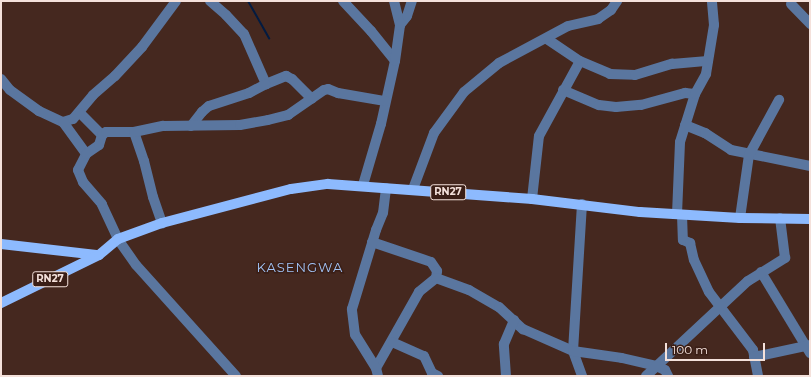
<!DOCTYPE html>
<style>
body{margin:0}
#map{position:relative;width:811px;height:377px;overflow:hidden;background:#45281f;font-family:Montserrat,sans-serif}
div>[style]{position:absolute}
.stream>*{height:2px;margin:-1px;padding:0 1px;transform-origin:1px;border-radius:1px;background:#021b41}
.minor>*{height:10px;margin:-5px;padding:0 5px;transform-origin:5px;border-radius:5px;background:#5a769f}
.major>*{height:10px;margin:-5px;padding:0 5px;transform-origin:5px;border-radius:5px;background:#8dbafe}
span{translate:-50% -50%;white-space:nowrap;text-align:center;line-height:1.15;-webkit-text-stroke:3px #3a1e16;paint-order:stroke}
.shield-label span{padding:1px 3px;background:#3a1e16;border:1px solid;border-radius:3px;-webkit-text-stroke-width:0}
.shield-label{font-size:10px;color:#f4e1db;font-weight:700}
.quarter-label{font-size:13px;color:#a1c3f5;letter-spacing:1px}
.frame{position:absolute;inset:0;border:2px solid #f4e1db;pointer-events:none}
.scale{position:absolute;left:665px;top:343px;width:100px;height:18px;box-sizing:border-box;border:2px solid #f4e1db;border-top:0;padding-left:5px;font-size:12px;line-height:14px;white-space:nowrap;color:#f4e1db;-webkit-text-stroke:3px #3a1e16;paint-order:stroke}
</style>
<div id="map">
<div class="stream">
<i style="left:248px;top:1px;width:43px;rotate:60.4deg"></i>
</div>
<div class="minor">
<i style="left:210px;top:1px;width:21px;rotate:41deg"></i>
<i style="left:226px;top:15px;width:26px;rotate:47deg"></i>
<i style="left:244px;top:34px;width:55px;rotate:66.3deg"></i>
<i style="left:266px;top:84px;width:22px;rotate:-22deg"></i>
<i style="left:286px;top:76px;width:7px;rotate:27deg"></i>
<i style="left:292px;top:79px;width:28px;rotate:45deg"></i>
<i style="left:343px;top:1px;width:41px;rotate:47deg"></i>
<i style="left:371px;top:31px;width:38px;rotate:51deg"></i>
<i style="left:394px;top:1px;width:25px;rotate:76deg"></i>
<i style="left:791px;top:4px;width:28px;rotate:46deg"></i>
<i style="left:547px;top:39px;width:40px;rotate:34deg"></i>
<i style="left:580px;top:61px;width:33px;rotate:23deg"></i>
<i style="left:610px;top:74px;width:25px;rotate:2deg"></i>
<i style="left:635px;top:75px;width:39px;rotate:-17deg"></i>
<i style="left:672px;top:64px;width:36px;rotate:-5deg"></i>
<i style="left:1px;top:79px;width:14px;rotate:51deg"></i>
<i style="left:10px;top:90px;width:36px;rotate:36deg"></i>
<i style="left:39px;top:111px;width:26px;rotate:25deg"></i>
<i style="left:63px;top:122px;width:10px;rotate:-17deg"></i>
<i style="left:73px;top:119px;width:31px;rotate:-50deg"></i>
<i style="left:93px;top:95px;width:29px;rotate:-41deg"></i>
<i style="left:115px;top:76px;width:40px;rotate:-47deg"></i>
<i style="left:142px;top:47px;width:57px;rotate:-53.5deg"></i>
<i style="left:563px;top:90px;width:39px;rotate:23deg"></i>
<i style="left:599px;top:105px;width:17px;rotate:7deg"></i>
<i style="left:616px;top:107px;width:25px;rotate:-5deg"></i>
<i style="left:641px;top:105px;width:46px;rotate:-15.3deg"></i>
<i style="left:685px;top:93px;width:10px;rotate:6deg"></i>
<i style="left:80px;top:113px;width:31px;rotate:45deg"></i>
<i style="left:63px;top:122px;width:39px;rotate:54deg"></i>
<i style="left:685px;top:125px;width:22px;rotate:22deg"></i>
<i style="left:705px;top:133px;width:31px;rotate:33deg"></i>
<i style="left:731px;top:150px;width:81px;rotate:11.4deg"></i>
<i style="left:191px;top:126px;width:18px;rotate:-52deg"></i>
<i style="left:202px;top:112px;width:9px;rotate:-41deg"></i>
<i style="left:209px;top:106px;width:42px;rotate:-18deg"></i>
<i style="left:249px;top:93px;width:19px;rotate:-28deg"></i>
<i style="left:134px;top:132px;width:31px;rotate:71deg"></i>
<i style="left:144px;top:161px;width:37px;rotate:76deg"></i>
<i style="left:153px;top:197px;width:28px;rotate:71deg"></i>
<i style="left:363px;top:185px;width:64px;rotate:-73.6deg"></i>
<i style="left:381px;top:124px;width:65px;rotate:-77.5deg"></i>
<i style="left:395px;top:61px;width:36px;rotate:-82deg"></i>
<i style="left:400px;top:25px;width:11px;rotate:-52deg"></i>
<i style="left:407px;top:16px;width:16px;rotate:-72deg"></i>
<i style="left:413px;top:189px;width:60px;rotate:-69.4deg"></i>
<i style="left:434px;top:133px;width:51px;rotate:-53.8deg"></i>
<i style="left:464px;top:92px;width:45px;rotate:-39.6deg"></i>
<i style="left:499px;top:63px;width:78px;rotate:-28.2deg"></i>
<i style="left:568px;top:26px;width:31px;rotate:-13deg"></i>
<i style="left:598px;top:19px;width:16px;rotate:-35deg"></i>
<i style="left:611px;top:10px;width:11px;rotate:-56deg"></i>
<i style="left:532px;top:199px;width:63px;rotate:-83.7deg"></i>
<i style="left:539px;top:136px;width:85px;rotate:-61.3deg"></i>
<i style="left:582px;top:204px;width:147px;rotate:93.5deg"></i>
<i style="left:573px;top:351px;width:27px;rotate:70deg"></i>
<i style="left:677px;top:214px;width:72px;rotate:-87.6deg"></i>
<i style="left:680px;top:142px;width:50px;rotate:-72.6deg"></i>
<i style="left:695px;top:94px;width:23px;rotate:-61deg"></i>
<i style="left:706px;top:74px;width:50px;rotate:-80.7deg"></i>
<i style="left:714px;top:25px;width:24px;rotate:-95deg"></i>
<i style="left:682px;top:215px;width:25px;rotate:88deg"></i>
<i style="left:683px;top:240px;width:8px;rotate:23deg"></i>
<i style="left:690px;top:243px;width:17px;rotate:77deg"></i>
<i style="left:694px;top:260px;width:35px;rotate:65deg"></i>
<i style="left:709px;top:292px;width:73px;rotate:52.8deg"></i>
<i style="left:753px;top:350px;width:26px;rotate:79deg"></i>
<i style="left:740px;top:218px;width:64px;rotate:-81.9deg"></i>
<i style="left:749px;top:155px;width:63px;rotate:-61.4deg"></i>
<i style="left:372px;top:242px;width:62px;rotate:18.7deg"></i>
<i style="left:431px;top:262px;width:11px;rotate:56deg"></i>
<i style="left:437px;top:271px;width:7px;rotate:98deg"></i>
<i style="left:436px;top:278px;width:22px;rotate:141deg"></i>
<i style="left:419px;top:292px;width:87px;rotate:119.5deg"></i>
<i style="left:761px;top:272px;width:95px;rotate:58.8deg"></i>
<i style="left:436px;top:278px;width:35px;rotate:20deg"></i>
<i style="left:469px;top:290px;width:34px;rotate:30deg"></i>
<i style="left:499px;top:307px;width:33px;rotate:43deg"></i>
<i style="left:523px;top:329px;width:55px;rotate:23.7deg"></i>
<i style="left:573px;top:351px;width:49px;rotate:8.1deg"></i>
<i style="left:622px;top:358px;width:35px;rotate:13deg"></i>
<i style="left:656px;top:366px;width:10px;rotate:24deg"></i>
<i style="left:665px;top:370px;width:7px;rotate:63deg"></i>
<i style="left:392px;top:342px;width:35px;rotate:24deg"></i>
<i style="left:424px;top:356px;width:19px;rotate:65deg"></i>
<i style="left:432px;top:373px;width:7px;rotate:27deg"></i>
<i style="left:754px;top:357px;width:57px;rotate:-12.1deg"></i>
<i style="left:236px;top:376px;width:149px;rotate:-132deg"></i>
<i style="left:136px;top:265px;width:32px;rotate:-125deg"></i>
<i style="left:118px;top:239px;width:38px;rotate:-115deg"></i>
<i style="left:102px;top:204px;width:29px;rotate:-131deg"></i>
<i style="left:83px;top:182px;width:13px;rotate:-113deg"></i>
<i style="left:78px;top:170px;width:18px;rotate:-63deg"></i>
<i style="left:86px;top:154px;width:16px;rotate:-35deg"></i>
<i style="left:99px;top:145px;width:10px;rotate:-73deg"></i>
<i style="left:102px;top:135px;width:5px;rotate:-37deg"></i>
<i style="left:106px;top:132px;width:28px"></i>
<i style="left:134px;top:132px;width:30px;rotate:-12deg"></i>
<i style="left:163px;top:126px;width:77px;rotate:-0.7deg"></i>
<i style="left:240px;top:125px;width:28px;rotate:-10deg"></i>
<i style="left:268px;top:120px;width:21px;rotate:-14deg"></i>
<i style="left:288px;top:115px;width:44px;rotate:-34.8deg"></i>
<i style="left:324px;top:90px;width:4px;rotate:-14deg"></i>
<i style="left:328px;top:89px;width:11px;rotate:22deg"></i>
<i style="left:338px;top:93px;width:48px;rotate:9.7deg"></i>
<i style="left:378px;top:376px;width:8px;rotate:-104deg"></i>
<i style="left:376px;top:368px;width:39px;rotate:-122deg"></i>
<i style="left:355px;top:335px;width:26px;rotate:-97deg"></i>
<i style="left:352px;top:309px;width:83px;rotate:-73.1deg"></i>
<i style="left:376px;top:230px;width:18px;rotate:-68deg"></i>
<i style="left:383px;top:213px;width:25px;rotate:-83deg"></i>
<i style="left:506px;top:376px;width:32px;rotate:-94deg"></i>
<i style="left:504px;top:344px;width:26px;rotate:-67deg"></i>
<i style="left:646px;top:376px;width:139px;rotate:-43deg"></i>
<i style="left:748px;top:281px;width:44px;rotate:-31.9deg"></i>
<i style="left:785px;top:258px;width:40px;rotate:-97.1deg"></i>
</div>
<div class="major">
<i style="left:1px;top:244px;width:98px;rotate:6.5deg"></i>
<i style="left:1px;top:303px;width:109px;rotate:-26.1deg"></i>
<i style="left:99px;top:255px;width:25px;rotate:-40deg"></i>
<i style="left:118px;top:239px;width:47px;rotate:-20deg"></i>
<i style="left:162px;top:223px;width:133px;rotate:-14.8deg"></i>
<i style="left:291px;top:189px;width:37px;rotate:-8deg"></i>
<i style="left:328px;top:184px;width:205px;rotate:4.2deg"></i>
<i style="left:532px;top:199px;width:109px;rotate:6.9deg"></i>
<i style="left:640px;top:212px;width:100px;rotate:3.4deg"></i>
<i style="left:740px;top:218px;width:70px;rotate:0.8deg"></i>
</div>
<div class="shield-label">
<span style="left:448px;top:192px">RN27</span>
<span style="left:50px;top:279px">RN27</span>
</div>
<div class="quarter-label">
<span style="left:300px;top:267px">KASENGWA</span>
</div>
<div class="frame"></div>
<div class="scale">100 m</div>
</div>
